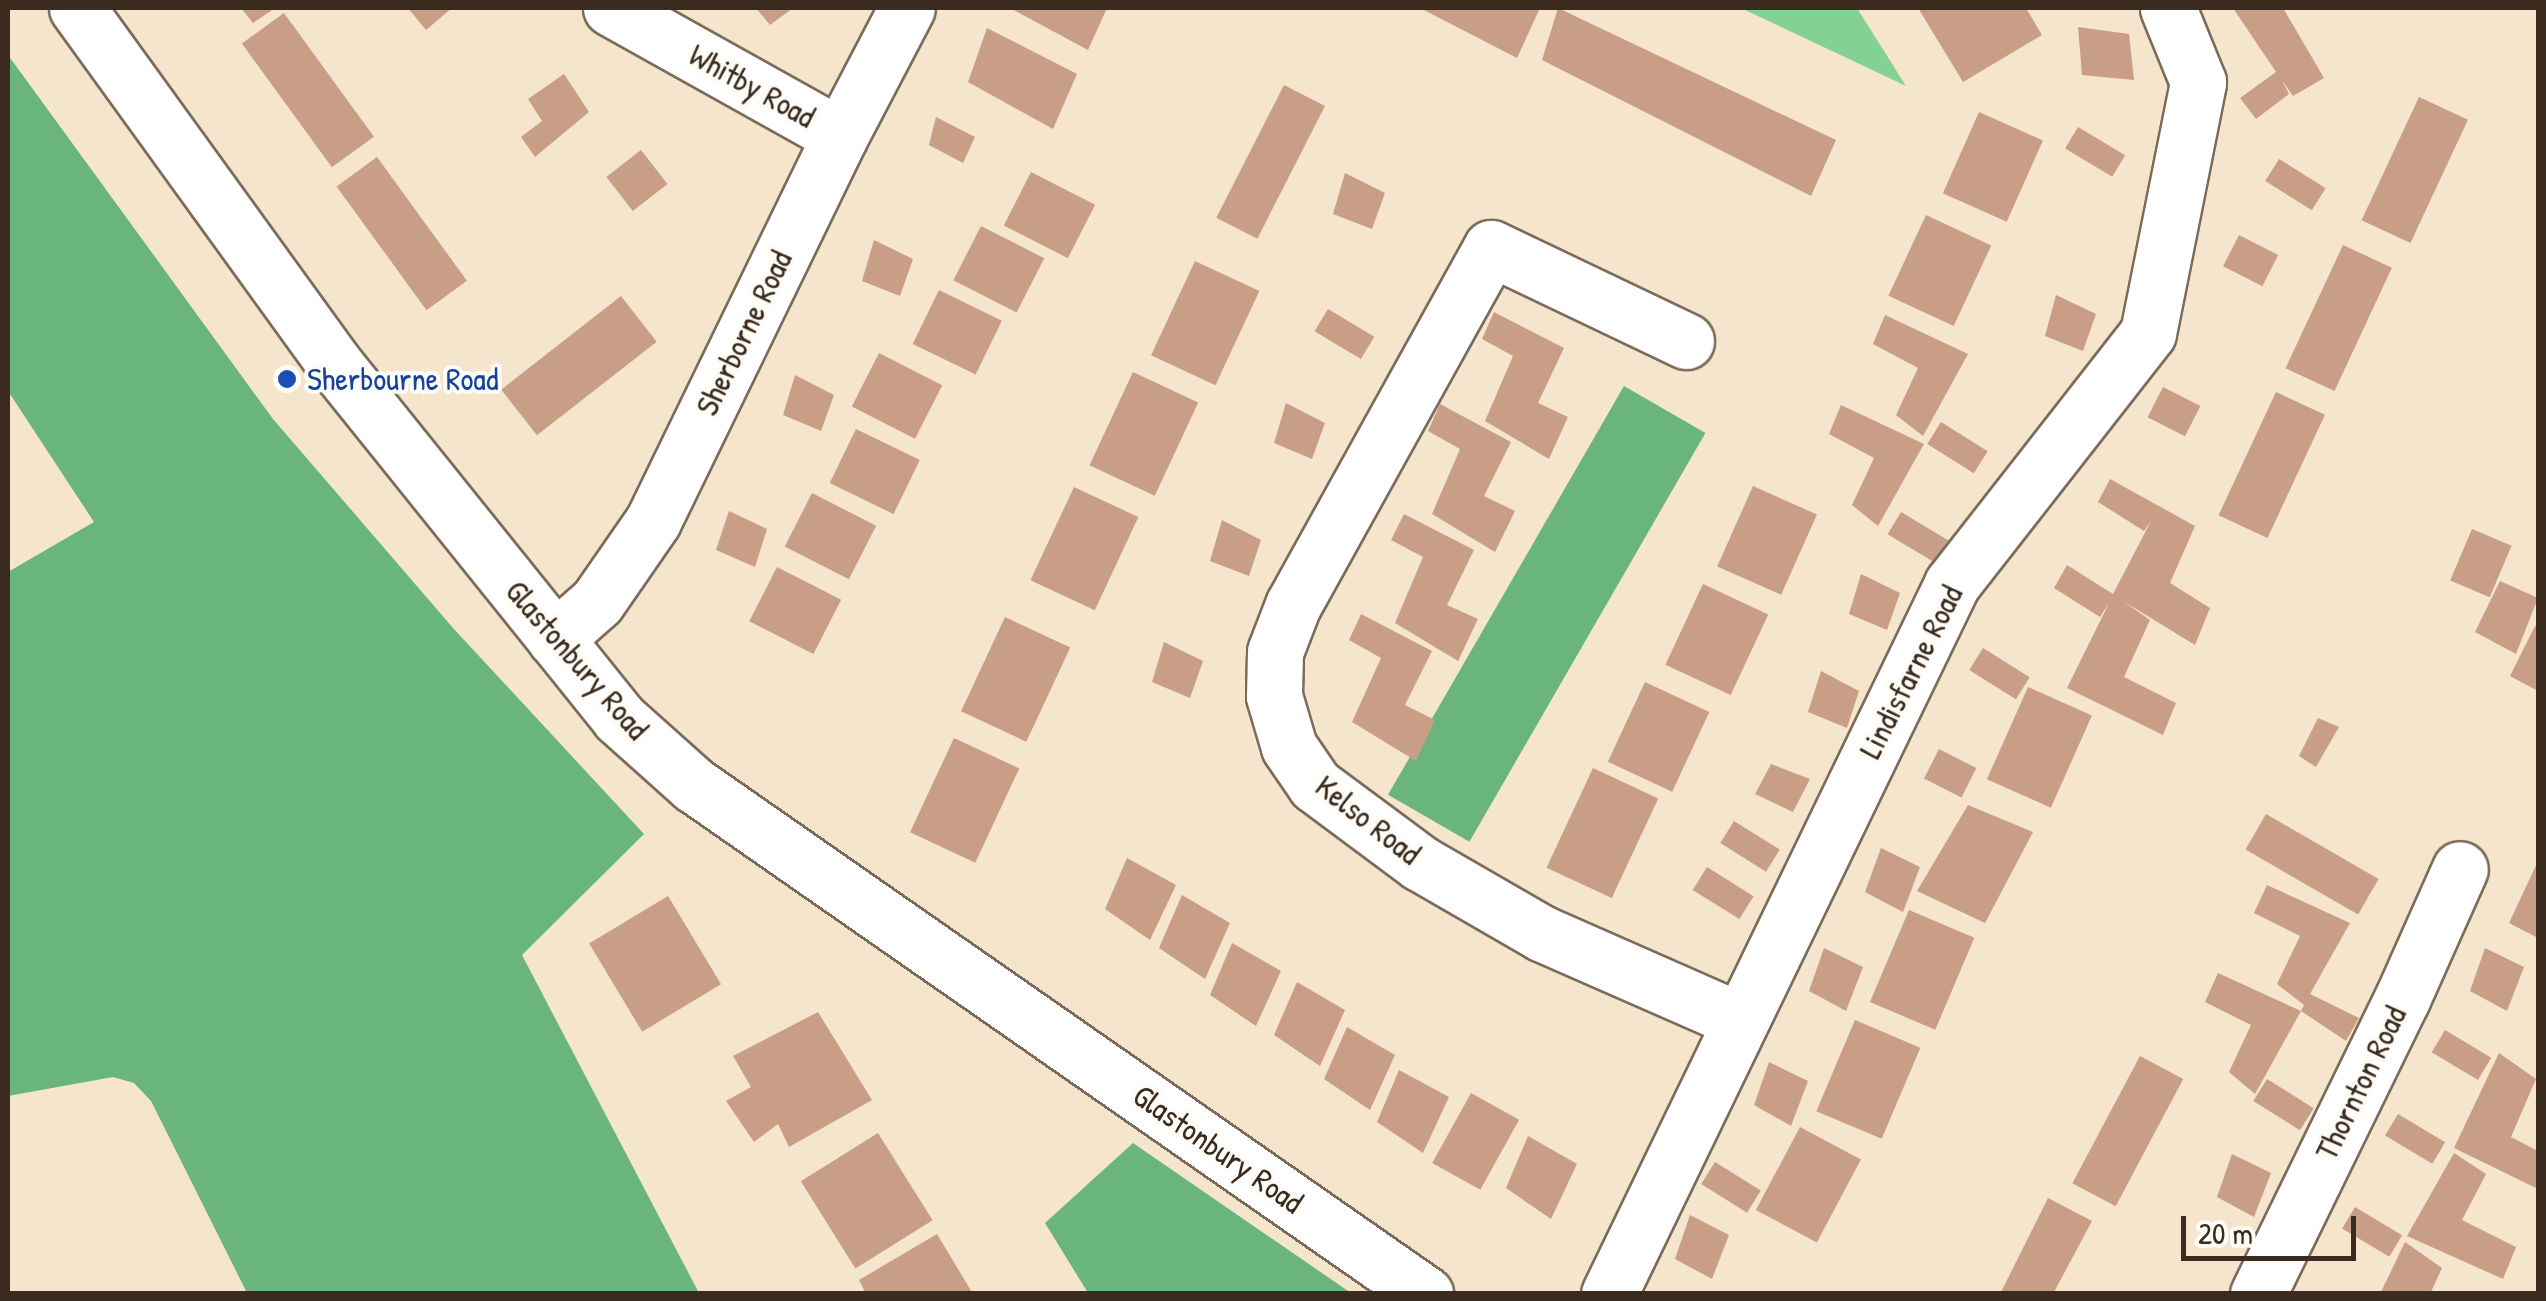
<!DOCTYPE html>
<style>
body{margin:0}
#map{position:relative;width:2546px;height:1301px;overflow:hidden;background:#f5e5cd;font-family:"Patrick Hand",sans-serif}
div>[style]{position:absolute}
.green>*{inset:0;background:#83d293}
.forest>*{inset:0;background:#6ab47d;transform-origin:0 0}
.building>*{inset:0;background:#c89e86;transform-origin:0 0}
.roads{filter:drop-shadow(2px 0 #7c6b5b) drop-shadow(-2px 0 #7c6b5b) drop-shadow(0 2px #7c6b5b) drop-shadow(0 -2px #7c6b5b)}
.minor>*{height:55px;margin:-27.5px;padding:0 27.5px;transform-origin:27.5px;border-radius:27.5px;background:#fff}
.dots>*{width:28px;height:28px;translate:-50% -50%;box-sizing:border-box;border:5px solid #fdfcf7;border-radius:50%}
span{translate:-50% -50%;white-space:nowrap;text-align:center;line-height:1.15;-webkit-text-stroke:8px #fdfcf7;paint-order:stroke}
.street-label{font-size:32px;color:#3b2a1e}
.transit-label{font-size:32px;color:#164399}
.left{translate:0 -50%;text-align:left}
.frame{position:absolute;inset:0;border:10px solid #3b2a1e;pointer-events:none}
.scale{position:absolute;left:2181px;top:1216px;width:175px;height:45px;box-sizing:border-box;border:5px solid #3b2a1e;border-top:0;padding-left:12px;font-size:30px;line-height:35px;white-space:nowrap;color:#3b2a1e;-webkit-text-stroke:8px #fdfcf7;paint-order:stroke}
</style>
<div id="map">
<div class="green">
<i style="clip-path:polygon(1741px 8px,1857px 8px,1906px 86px)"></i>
</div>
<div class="forest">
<i style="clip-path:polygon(8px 55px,273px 419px,453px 628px,644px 834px,522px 955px,699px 1293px,247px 1293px,151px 1101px,134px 1083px,113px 1077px,8px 1096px,8px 572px,94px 522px,8px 391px)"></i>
<i style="left:1624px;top:386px;width:94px;height:472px;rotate:30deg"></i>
<i style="clip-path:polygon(1133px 1143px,1351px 1293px,1088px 1293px,1045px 1223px)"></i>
</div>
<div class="building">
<i style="clip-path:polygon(241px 8px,275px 8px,253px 23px)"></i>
<i style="clip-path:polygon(408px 8px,452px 8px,426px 30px)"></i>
<i style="clip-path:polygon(756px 8px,793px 8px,770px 25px)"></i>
<i style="clip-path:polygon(1010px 8px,1107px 8px,1088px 50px)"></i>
<i style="clip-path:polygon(1420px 8px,1540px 8px,1517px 58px)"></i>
<i style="clip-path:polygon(1558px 8px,1836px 140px,1811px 196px,1542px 60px)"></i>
<i style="clip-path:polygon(1918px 8px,2026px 8px,2042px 35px,1963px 82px)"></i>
<i style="clip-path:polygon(2233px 8px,2283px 8px,2324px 78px,2293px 96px,2282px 80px,2289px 94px,2256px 119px,2240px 98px,2276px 72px)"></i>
<i style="left:284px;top:13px;width:153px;height:52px;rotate:54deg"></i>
<i style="clip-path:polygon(2078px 27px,2129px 34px,2134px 80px,2082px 75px)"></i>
<i style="clip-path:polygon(987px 28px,1077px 74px,1053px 129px,968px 82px)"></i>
<i style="clip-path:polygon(564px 74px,589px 112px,535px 157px,521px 137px,542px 121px,528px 99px)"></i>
<i style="left:1284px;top:85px;width:46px;height:149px;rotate:27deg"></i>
<i style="left:2419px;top:97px;width:54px;height:136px;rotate:25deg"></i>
<i style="left:1979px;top:112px;width:70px;height:89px;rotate:24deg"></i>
<i style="clip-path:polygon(936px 117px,975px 137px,963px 163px,929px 145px)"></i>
<i style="left:2078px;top:127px;width:55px;height:25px;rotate:31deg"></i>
<i style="left:641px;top:150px;width:43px;height:44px;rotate:52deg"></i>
<i style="left:377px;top:157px;width:153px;height:50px;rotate:54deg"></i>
<i style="left:2279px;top:159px;width:55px;height:26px;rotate:32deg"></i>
<i style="left:1031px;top:172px;width:72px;height:60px;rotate:27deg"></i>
<i style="clip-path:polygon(1345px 173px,1385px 193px,1372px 229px,1333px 214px)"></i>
<i style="left:1926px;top:215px;width:72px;height:89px;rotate:25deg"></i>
<i style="left:981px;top:226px;width:71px;height:61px;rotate:27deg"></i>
<i style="left:2239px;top:235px;width:44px;height:35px;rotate:27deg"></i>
<i style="clip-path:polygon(874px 240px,913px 259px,900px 296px,862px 281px)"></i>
<i style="left:2343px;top:245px;width:54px;height:136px;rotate:25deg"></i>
<i style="left:1195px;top:261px;width:71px;height:104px;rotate:25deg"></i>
<i style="left:939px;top:290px;width:70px;height:60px;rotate:26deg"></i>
<i style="clip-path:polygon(2056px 295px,2096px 314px,2083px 351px,2045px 336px)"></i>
<i style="left:621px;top:296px;width:58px;height:152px;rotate:52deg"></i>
<i style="left:1328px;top:309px;width:54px;height:26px;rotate:31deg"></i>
<i style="clip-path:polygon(1494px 312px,1564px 348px,1538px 403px,1568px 417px,1549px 459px,1485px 421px,1513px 356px,1482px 339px)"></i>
<i style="clip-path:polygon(1885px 315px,1968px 354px,1923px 436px,1896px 415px,1918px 368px,1873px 344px)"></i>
<i style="left:879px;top:353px;width:71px;height:60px;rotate:27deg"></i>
<i style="left:1133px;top:372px;width:72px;height:103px;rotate:25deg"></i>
<i style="clip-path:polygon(795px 375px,834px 395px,821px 431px,783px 415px)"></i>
<i style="left:2163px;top:387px;width:42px;height:34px;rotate:27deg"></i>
<i style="left:2276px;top:392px;width:54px;height:136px;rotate:25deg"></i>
<i style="clip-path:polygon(1286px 403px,1325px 423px,1312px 459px,1274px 443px)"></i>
<i style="clip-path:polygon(1440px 404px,1511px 442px,1484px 496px,1515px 511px,1495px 552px,1432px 514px,1460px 449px,1428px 431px)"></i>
<i style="clip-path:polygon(1841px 405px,1924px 444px,1878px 526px,1852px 505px,1874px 458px,1829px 434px)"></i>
<i style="left:1941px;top:422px;width:55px;height:26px;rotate:32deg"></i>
<i style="left:856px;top:429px;width:71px;height:60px;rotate:26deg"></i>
<i style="clip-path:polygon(2110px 479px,2195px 526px,2170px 583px,2210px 608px,2195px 645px,2123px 601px,2150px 620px,2124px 677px,2176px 703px,2163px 735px,2067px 688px,2109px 603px,2100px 617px,2054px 588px,2067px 565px,2113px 594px,2151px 521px,2144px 531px,2098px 502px)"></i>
<i style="left:1753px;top:486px;width:70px;height:88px;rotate:24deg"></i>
<i style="left:1074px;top:487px;width:71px;height:103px;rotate:25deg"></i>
<i style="left:812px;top:493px;width:72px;height:60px;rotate:27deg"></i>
<i style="clip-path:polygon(729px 511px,767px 529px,755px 567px,716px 550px)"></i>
<i style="left:1901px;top:512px;width:55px;height:26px;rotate:31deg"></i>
<i style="clip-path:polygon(1404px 514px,1474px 550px,1447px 605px,1478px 619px,1458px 661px,1395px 623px,1423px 557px,1391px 540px)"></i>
<i style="clip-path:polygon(1222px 520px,1261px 540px,1249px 576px,1210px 561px)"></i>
<i style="left:2472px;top:529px;width:43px;height:56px;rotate:23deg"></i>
<i style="left:777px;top:567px;width:72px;height:61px;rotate:27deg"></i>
<i style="clip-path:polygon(1861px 574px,1900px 593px,1887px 630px,1849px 614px)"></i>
<i style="clip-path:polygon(2500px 581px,2538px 598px,2516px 654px,2475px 632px)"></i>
<i style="left:1703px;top:584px;width:72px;height:89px;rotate:25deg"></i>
<i style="clip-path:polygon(1361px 614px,1432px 651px,1405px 705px,1435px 720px,1416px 761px,1352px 722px,1381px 658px,1349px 640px)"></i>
<i style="left:1005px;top:617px;width:72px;height:104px;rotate:25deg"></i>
<i style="clip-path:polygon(2535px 626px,2538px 627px,2538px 691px,2510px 676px)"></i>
<i style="clip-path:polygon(1164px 642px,1203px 661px,1190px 698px,1152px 682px)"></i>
<i style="left:1983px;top:648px;width:55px;height:26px;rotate:32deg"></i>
<i style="clip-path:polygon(1821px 671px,1859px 691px,1847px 728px,1808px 712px)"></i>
<i style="left:1645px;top:682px;width:71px;height:88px;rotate:25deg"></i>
<i style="left:2028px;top:687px;width:70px;height:101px;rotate:24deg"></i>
<i style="clip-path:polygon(2318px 718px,2339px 727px,2316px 767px,2299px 756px)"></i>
<i style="left:954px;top:738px;width:72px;height:104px;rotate:25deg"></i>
<i style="left:1939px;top:749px;width:42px;height:33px;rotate:27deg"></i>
<i style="clip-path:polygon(1771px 764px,1810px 779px,1793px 812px,1755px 794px)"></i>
<i style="left:1593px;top:768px;width:72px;height:110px;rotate:25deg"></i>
<i style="clip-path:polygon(1968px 805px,2033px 832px,1985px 923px,1917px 891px)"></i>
<i style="left:2266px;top:814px;width:130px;height:41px;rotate:30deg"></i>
<i style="left:1734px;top:821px;width:54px;height:26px;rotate:32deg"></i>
<i style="clip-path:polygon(1881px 848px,1920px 867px,1903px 912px,1865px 892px)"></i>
<i style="clip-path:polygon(1127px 858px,1176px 885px,1150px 940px,1105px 909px)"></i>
<i style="clip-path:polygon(2538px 861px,2538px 938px,2509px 923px)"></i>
<i style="left:1707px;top:867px;width:55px;height:27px;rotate:32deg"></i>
<i style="clip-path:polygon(2267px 885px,2350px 923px,2310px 994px,2359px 1018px,2346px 1041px,2301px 1011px,2304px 1005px,2277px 984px,2300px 936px,2254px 913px)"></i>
<i style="clip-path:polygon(1182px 895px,1230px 923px,1205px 979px,1159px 948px)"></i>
<i style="left:668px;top:896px;width:103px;height:92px;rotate:59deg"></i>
<i style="left:1909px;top:910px;width:71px;height:100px;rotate:23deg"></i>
<i style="clip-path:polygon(1232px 943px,1281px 971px,1256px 1026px,1210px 995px)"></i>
<i style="clip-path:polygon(1824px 948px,1863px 967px,1846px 1011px,1809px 991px)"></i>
<i style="clip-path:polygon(2485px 948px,2524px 967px,2507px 1011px,2470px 991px)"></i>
<i style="clip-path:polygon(2218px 973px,2301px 1011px,2255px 1094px,2229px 1072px,2251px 1025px,2205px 1002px)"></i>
<i style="clip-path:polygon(1297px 982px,1345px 1010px,1320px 1066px,1274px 1035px)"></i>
<i style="clip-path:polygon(818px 1012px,872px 1100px,789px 1147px,778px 1124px,754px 1142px,726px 1101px,751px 1087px,733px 1056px)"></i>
<i style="left:1855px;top:1020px;width:71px;height:99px;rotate:23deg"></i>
<i style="clip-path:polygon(1347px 1027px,1395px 1055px,1370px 1110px,1324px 1079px)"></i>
<i style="left:2445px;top:1030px;width:54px;height:26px;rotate:31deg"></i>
<i style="clip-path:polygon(2499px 1053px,2536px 1079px,2511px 1137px,2538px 1151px,2538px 1189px,2454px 1148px)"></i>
<i style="left:2140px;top:1056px;width:49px;height:144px;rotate:28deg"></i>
<i style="clip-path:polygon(1769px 1062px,1808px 1081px,1791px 1126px,1754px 1105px)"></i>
<i style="clip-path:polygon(1399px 1070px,1449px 1097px,1423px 1153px,1377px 1122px)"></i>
<i style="left:2267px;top:1079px;width:55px;height:26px;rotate:32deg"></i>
<i style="left:1471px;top:1093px;width:55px;height:80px;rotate:29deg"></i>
<i style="left:2398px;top:1114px;width:55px;height:25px;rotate:31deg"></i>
<i style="left:1800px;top:1127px;width:69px;height:94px;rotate:28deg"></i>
<i style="left:878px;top:1133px;width:103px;height:91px;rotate:58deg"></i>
<i style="clip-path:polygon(1528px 1136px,1577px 1164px,1551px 1219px,1506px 1188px)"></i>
<i style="clip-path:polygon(2454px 1153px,2486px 1174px,2462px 1220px,2516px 1247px,2503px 1279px,2407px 1236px)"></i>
<i style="clip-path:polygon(2232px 1154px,2271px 1173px,2254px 1217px,2217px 1197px)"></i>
<i style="left:1715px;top:1162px;width:54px;height:26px;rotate:32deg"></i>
<i style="clip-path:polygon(2048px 1198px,2092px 1221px,2053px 1294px,2000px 1294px)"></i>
<i style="left:2355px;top:1207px;width:55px;height:25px;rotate:31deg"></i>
<i style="clip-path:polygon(1690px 1215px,1729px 1235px,1712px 1279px,1675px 1259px)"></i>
<i style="clip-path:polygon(937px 1234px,973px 1294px,866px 1294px,859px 1280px)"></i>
<i style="clip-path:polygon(2405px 1242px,2442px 1268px,2430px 1294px,2380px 1294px)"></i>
</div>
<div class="roads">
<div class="minor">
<i style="left:77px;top:8px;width:437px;rotate:54.1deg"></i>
<i style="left:333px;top:362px;width:457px;rotate:51.2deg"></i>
<i style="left:619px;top:718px;width:101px;rotate:41.8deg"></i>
<i style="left:694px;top:785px;width:891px;rotate:34.85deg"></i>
<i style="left:611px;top:8px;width:262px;rotate:29.2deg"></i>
<i style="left:1686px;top:341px;width:216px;rotate:-154.5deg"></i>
<i style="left:1491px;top:248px;width:408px;rotate:119deg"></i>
<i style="left:1293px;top:605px;width:50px;rotate:111deg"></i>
<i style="left:1275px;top:652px;width:44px;rotate:91.3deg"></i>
<i style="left:1274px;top:696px;width:53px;rotate:73.6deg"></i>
<i style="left:1289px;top:747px;width:46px;rotate:55.6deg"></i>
<i style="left:1315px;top:785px;width:131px;rotate:36.6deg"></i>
<i style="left:1420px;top:863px;width:140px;rotate:30deg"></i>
<i style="left:1541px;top:933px;width:216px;rotate:23.7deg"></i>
<i style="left:555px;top:639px;width:56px;rotate:-41.4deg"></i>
<i style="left:597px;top:602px;width:98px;rotate:-55.3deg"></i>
<i style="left:653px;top:521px;width:428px;rotate:-64.1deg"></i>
<i style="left:840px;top:136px;width:144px;rotate:-62.4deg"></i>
<i style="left:1609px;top:1294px;width:789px;rotate:-64.21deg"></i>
<i style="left:1952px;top:584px;width:318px;rotate:-52deg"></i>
<i style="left:2148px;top:333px;width:256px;rotate:-78.7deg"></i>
<i style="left:2198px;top:82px;width:80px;rotate:-112.1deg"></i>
<i style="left:2258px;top:1294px;width:328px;rotate:-64deg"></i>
<i style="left:2402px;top:999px;width:142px;rotate:-66deg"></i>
</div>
</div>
<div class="dots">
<i style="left:287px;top:379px;background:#1a4fb4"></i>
</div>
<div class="street-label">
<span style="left:752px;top:86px;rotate:29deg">Whitby Road</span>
<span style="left:744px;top:333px;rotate:-64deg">Sherborne Road</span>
<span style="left:577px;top:660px;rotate:49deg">Glastonbury Road</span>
<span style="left:1911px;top:672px;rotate:-63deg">Lindisfarne Road</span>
<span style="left:1368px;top:820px;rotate:38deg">Kelso Road</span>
<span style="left:2361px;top:1083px;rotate:-64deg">Thornton Road</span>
<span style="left:1218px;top:1149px;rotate:35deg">Glastonbury Road</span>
</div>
<div class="transit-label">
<span class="left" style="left:307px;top:379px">Sherbourne Road</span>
</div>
<div class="frame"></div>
<div class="scale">20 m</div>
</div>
